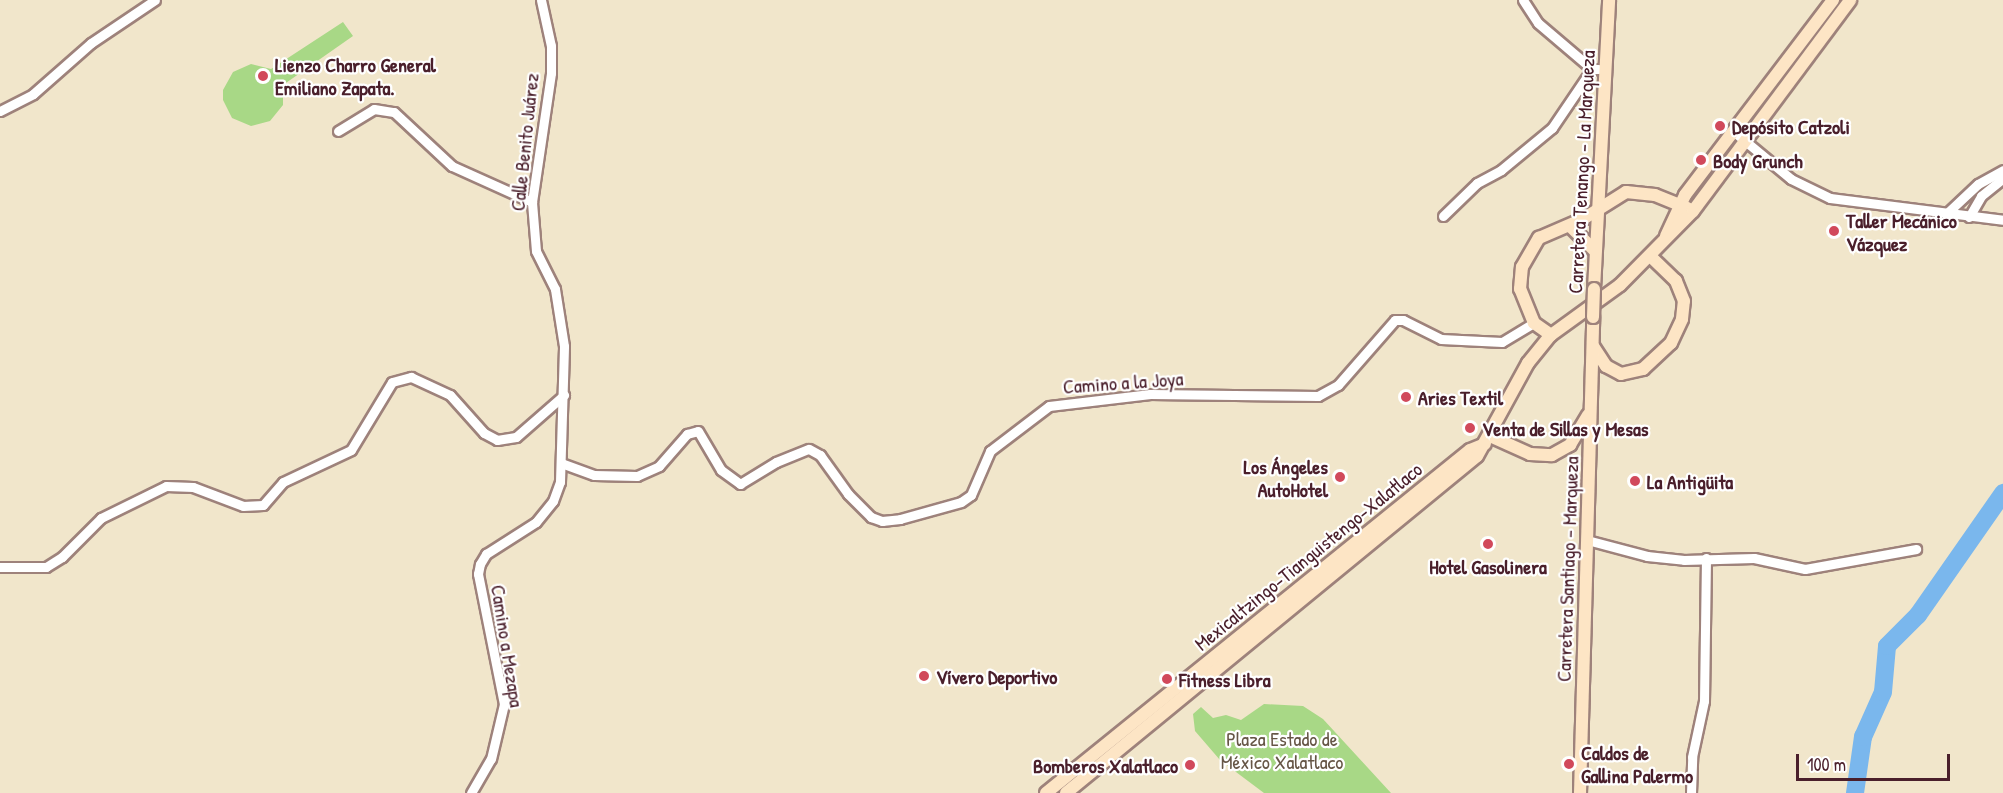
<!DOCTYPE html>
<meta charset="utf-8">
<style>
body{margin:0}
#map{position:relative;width:2003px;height:793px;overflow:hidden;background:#f1e6cb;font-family:"Patrick Hand",sans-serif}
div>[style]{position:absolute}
.green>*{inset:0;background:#a8d886}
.river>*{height:18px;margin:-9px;padding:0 9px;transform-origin:9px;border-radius:9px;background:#7ab7ed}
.roads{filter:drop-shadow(2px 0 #9e827b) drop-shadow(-2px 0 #9e827b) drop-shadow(0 2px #9e827b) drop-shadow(0 -2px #9e827b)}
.minor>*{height:9px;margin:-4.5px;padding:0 4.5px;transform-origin:4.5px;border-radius:4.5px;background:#fff}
.secondary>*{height:12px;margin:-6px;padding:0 6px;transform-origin:6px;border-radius:6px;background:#fde5c5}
.bridges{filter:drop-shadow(2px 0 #9e827b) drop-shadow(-2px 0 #9e827b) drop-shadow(0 2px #9e827b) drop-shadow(0 -2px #9e827b)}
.secondary-bridge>*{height:12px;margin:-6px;padding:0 6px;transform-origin:6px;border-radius:6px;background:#fde5c5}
.dots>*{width:16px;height:16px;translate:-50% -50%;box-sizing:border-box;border:3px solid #fff;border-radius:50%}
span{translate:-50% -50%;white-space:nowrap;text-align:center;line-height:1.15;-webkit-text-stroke:4.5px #fff;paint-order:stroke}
.poi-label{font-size:20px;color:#4a1f2b;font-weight:700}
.left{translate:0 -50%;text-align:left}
.right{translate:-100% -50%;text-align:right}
.street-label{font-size:20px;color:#4a1f2b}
.park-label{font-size:20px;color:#665646}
.scale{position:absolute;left:1796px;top:754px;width:154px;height:27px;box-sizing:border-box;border:3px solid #4a1f2b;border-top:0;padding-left:8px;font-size:18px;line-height:21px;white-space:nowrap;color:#4a1f2b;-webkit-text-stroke:4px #fff;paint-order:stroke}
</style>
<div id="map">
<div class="green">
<i style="clip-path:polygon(343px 22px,353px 36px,283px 85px,283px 105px,270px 121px,251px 126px,232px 118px,223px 100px,223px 90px,233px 72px,251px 64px,271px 69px)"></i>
<i style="clip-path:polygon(1264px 704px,1303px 706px,1323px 719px,1391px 793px,1264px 793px,1220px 760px,1195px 731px,1193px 714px,1201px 707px,1213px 718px,1226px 715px,1241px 720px)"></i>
</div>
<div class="river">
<i style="left:1855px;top:793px;width:57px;rotate:-81.9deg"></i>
<i style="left:1863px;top:737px;width:49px;rotate:-66deg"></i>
<i style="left:1883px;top:692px;width:46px;rotate:-85deg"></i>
<i style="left:1887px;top:646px;width:44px;rotate:-45deg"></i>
<i style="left:1918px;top:615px;width:149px;rotate:-55.1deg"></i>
</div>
<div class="roads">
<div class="minor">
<i style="left:1523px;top:0;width:27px;rotate:57deg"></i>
<i style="left:1538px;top:23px;width:71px;rotate:40.4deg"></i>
<i style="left:1592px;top:69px;width:6px"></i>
<i style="left:0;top:111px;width:37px;rotate:-27deg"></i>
<i style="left:33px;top:94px;width:77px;rotate:-41.3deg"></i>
<i style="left:91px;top:43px;width:77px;rotate:-33.9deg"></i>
<i style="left:338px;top:131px;width:42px;rotate:-31.4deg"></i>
<i style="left:374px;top:109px;width:20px;rotate:9deg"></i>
<i style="left:394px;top:112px;width:79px;rotate:43deg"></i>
<i style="left:452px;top:166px;width:88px;rotate:24.2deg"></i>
<i style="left:1733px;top:131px;width:75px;rotate:39.6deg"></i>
<i style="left:1791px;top:179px;width:43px;rotate:26deg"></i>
<i style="left:1830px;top:198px;width:174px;rotate:7.2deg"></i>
<i style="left:1946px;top:214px;width:44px;rotate:-43.2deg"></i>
<i style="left:1978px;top:184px;width:29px;rotate:-29deg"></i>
<i style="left:1443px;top:216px;width:47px;rotate:-44.1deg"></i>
<i style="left:1477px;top:183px;width:27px;rotate:-28deg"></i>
<i style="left:1501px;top:170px;width:66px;rotate:-39.5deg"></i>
<i style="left:1552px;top:128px;width:71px;rotate:-55.9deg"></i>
<i style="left:1969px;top:217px;width:24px;rotate:-60deg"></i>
<i style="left:1981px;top:196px;width:28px;rotate:-39deg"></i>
<i style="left:561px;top:463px;width:35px;rotate:20deg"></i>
<i style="left:594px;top:475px;width:43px;rotate:1.3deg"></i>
<i style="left:637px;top:476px;width:24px;rotate:-24deg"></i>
<i style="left:659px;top:466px;width:43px;rotate:-48.8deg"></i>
<i style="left:687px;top:434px;width:11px;rotate:-15deg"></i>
<i style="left:698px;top:431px;width:45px;rotate:59.5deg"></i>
<i style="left:721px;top:470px;width:24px;rotate:36deg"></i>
<i style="left:740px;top:484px;width:42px;rotate:-31.4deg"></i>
<i style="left:776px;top:462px;width:35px;rotate:-22deg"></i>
<i style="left:809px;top:449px;width:13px;rotate:29deg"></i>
<i style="left:820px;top:455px;width:48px;rotate:54.3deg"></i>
<i style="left:848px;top:494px;width:33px;rotate:45deg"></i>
<i style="left:871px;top:517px;width:12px;rotate:20deg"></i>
<i style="left:882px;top:521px;width:18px;rotate:-6deg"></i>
<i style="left:900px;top:519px;width:63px;rotate:-15.6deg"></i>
<i style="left:961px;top:502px;width:12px;rotate:-35deg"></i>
<i style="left:971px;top:495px;width:48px;rotate:-66.6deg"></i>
<i style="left:990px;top:451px;width:74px;rotate:-37.3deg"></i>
<i style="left:1049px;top:406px;width:102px;rotate:-6.8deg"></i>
<i style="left:1150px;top:394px;width:168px;rotate:0.7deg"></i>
<i style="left:1318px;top:396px;width:23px;rotate:-29deg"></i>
<i style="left:1338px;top:385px;width:86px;rotate:-48.8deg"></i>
<i style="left:1395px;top:320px;width:8px"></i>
<i style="left:1403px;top:320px;width:42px;rotate:26.6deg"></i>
<i style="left:1441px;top:339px;width:61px;rotate:2.8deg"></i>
<i style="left:1502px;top:342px;width:37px;rotate:-31deg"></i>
<i style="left:1587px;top:540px;width:62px;rotate:14.9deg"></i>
<i style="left:1647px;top:556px;width:37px;rotate:6deg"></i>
<i style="left:1684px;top:560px;width:70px;rotate:-1.6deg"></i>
<i style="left:1754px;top:558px;width:52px;rotate:12.2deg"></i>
<i style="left:1805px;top:569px;width:113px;rotate:-10.2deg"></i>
<i style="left:0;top:567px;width:46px"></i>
<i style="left:46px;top:567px;width:19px;rotate:-32deg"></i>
<i style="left:62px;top:557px;width:55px;rotate:-45deg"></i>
<i style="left:101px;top:518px;width:72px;rotate:-26.2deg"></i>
<i style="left:166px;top:486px;width:27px;rotate:2deg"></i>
<i style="left:193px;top:487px;width:53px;rotate:20.8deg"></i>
<i style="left:243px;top:506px;width:20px;rotate:-3deg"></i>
<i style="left:263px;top:505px;width:30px;rotate:-49deg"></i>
<i style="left:283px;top:482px;width:75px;rotate:-25.2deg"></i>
<i style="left:351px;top:450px;width:79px;rotate:-58.9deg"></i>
<i style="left:392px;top:382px;width:20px;rotate:-15deg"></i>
<i style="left:411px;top:377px;width:43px;rotate:24.8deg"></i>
<i style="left:450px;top:395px;width:51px;rotate:48.2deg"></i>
<i style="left:484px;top:433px;width:15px;rotate:28deg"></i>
<i style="left:497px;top:440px;width:19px;rotate:-9deg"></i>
<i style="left:516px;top:437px;width:64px;rotate:-41.2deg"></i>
<i style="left:471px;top:793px;width:39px;rotate:-60deg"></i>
<i style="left:491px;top:759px;width:57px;rotate:-76.7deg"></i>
<i style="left:504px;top:704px;width:133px;rotate:-101.3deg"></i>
<i style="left:478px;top:574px;width:10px;rotate:-79deg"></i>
<i style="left:480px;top:564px;width:12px;rotate:-59deg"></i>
<i style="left:486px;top:554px;width:59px;rotate:-32.6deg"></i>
<i style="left:536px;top:522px;width:27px;rotate:-51deg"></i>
<i style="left:553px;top:501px;width:20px;rotate:-70deg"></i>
<i style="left:560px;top:482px;width:136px;rotate:-88.3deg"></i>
<i style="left:564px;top:346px;width:58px;rotate:-99deg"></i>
<i style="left:555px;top:289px;width:42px;rotate:-116.6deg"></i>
<i style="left:536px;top:251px;width:49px;rotate:-94.7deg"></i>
<i style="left:532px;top:202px;width:130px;rotate:-81.6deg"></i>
<i style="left:551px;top:73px;width:27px;rotate:-90deg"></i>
<i style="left:551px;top:46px;width:47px;rotate:-102.3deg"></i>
<i style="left:1691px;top:793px;width:36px;rotate:-88deg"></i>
<i style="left:1692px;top:757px;width:57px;rotate:-77.9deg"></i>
<i style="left:1704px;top:701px;width:143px;rotate:-89.2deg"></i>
</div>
<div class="secondary">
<i style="left:1570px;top:226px;width:35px;rotate:45deg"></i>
<i style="left:1666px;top:236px;width:45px;rotate:-65.1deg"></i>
<i style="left:1685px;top:195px;width:245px;rotate:-52.8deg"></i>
<i style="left:1594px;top:289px;width:289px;rotate:-87deg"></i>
<i style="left:1551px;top:335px;width:21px;rotate:-145deg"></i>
<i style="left:1534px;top:323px;width:37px;rotate:-112deg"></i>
<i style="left:1520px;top:289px;width:22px;rotate:-85deg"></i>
<i style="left:1522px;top:267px;width:34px;rotate:-60deg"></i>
<i style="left:1539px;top:238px;width:48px;rotate:-23.4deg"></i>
<i style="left:1583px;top:219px;width:51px;rotate:-32.1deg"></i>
<i style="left:1626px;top:192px;width:29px;rotate:6deg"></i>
<i style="left:1655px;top:195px;width:35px;rotate:22deg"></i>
<i style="left:1593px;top:346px;width:24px;rotate:57deg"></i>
<i style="left:1606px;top:366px;width:17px;rotate:28deg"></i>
<i style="left:1621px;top:374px;width:23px;rotate:-13deg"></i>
<i style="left:1643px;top:369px;width:38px;rotate:-43deg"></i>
<i style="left:1671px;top:343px;width:26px;rotate:-65deg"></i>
<i style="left:1682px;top:319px;width:18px;rotate:-84deg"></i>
<i style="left:1684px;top:301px;width:22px;rotate:-112deg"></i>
<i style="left:1676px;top:281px;width:36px;rotate:-136deg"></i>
<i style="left:1490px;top:436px;width:44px;rotate:24.2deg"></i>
<i style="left:1530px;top:454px;width:22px;rotate:3deg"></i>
<i style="left:1552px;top:455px;width:21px;rotate:-29deg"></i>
<i style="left:1570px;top:445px;width:35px;rotate:-59deg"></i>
<i style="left:1046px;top:793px;width:545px;rotate:-38.97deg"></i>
<i style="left:1470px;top:450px;width:16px;rotate:-22deg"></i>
<i style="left:1066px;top:793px;width:531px;rotate:-39.35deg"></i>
<i style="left:1477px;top:456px;width:106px;rotate:-61.3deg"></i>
<i style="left:1528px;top:363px;width:36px;rotate:-51deg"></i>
<i style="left:1551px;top:335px;width:85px;rotate:-35.9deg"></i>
<i style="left:1620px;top:285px;width:104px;rotate:-45.4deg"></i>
<i style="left:1693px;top:211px;width:263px;rotate:-53.3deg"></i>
<i style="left:1580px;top:793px;width:476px;rotate:-88.4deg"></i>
</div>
</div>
<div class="bridges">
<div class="secondary-bridge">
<i style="left:1593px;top:317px;width:28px;rotate:-88deg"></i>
</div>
</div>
<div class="dots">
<i style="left:263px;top:76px;background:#d1495b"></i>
<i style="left:1720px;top:126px;background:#d1495b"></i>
<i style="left:1701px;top:160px;background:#d1495b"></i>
<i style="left:1834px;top:231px;background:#d1495b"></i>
<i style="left:1406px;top:397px;background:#d1495b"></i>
<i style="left:1470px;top:428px;background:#d1495b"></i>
<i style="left:1340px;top:477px;background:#d1495b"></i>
<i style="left:1635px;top:481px;background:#d1495b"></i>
<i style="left:1488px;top:544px;background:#d1495b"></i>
<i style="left:924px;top:676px;background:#d1495b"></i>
<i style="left:1167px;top:679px;background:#d1495b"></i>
<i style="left:1569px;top:764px;background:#d1495b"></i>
<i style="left:1190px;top:765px;background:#d1495b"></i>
</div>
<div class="poi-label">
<span class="left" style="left:275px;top:76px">Lienzo Charro General<br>Emiliano Zapata.</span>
<span class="left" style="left:1732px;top:126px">Depósito Catzoli</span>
<span class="left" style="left:1713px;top:160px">Body Grunch</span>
<span class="left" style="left:1846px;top:232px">Taller Mecánico<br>Vázquez</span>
<span class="left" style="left:1418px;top:397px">Aries Textil</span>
<span class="left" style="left:1482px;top:428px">Venta de Sillas y Mesas</span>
<span class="right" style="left:1328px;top:478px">Los Ángeles<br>AutoHotel</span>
<span class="left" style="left:1647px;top:481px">La Antigüita</span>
<span style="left:1488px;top:566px">Hotel Gasolinera</span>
<span class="left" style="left:936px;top:676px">Vívero Deportivo</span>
<span class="left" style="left:1179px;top:679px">Fitness Libra</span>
<span class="left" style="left:1581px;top:764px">Caldos de<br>Gallina Palermo</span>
<span class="right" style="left:1178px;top:765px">Bomberos Xalatlaco</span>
</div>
<div class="street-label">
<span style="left:524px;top:142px;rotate:-84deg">Calle Benito Juárez</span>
<span style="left:1581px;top:172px;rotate:-87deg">Carretera Tenango - La Marqueza</span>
<span style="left:1123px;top:382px;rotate:-4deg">Camino a la Joya</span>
<span style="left:1308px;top:556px;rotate:-39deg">Mexicaltzingo-Tianguistengo-Xalatlaco</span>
<span style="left:1567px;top:569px;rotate:-88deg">Carretera Santiago - Marqueza</span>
<span style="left:508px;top:646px;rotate:81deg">Camino a Mezapa</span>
</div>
<div class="park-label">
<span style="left:1282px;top:750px">Plaza Estado de<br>México Xalatlaco</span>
</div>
<div class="scale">100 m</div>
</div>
